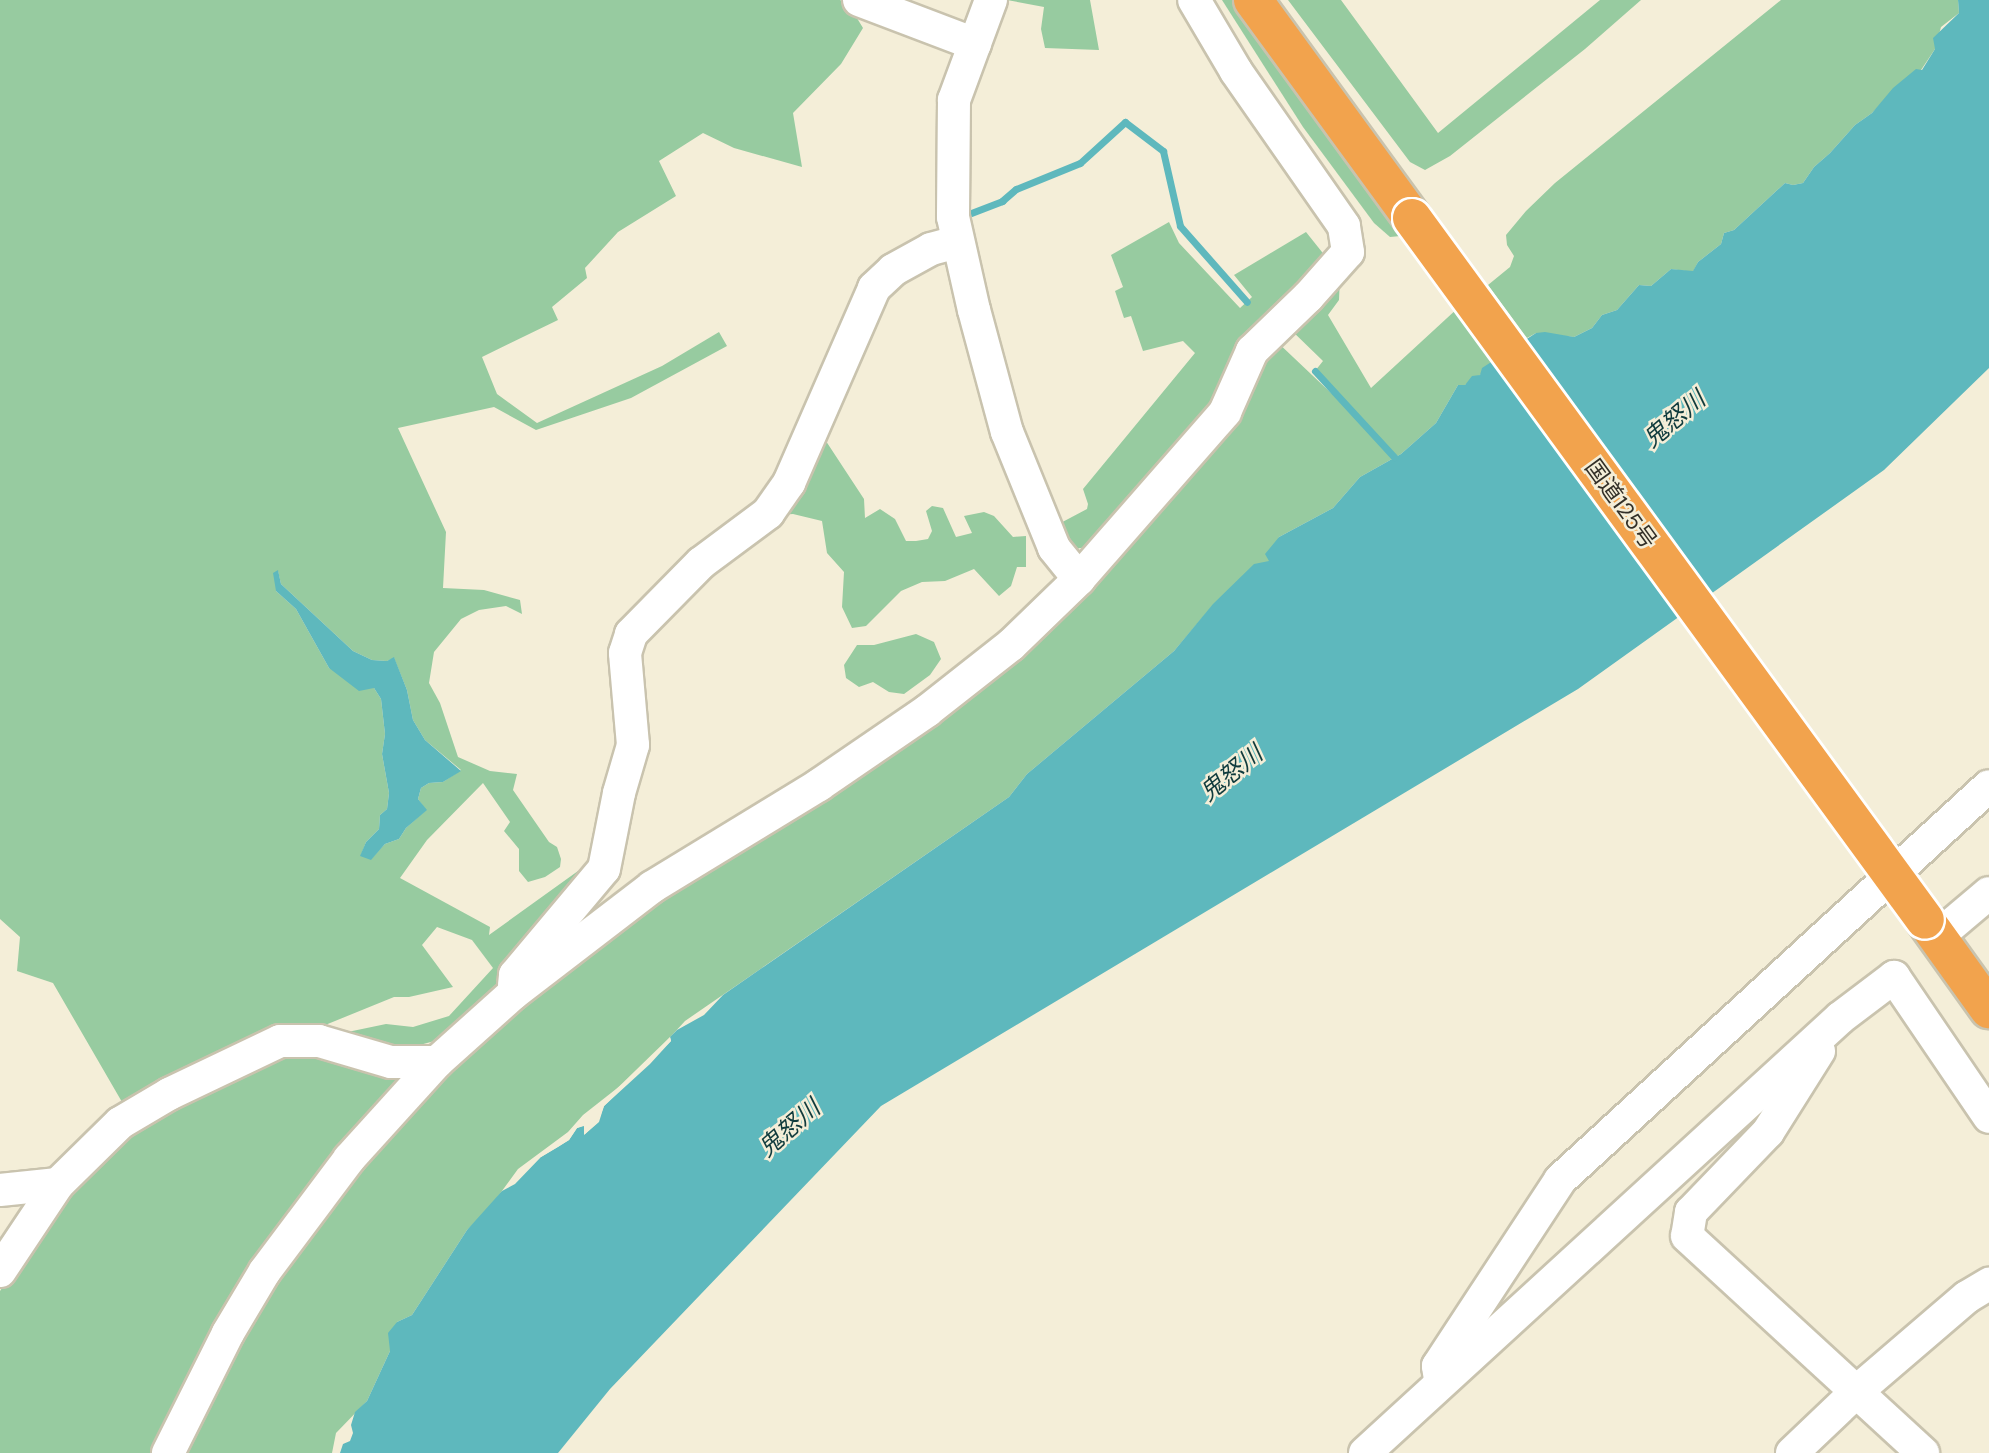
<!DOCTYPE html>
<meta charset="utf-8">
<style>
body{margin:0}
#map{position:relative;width:1989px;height:1453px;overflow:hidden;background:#f4eed8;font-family:"DM Sans","Noto Sans JP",sans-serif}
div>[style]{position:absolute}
.green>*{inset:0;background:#97cba0}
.water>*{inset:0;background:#5eb8bd}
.pier>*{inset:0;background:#f4eed8}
.stream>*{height:7px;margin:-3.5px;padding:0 3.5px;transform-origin:3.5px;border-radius:3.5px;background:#5eb8bd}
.roads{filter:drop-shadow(2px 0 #c9c3ae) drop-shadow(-2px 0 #c9c3ae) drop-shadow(0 2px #c9c3ae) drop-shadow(0 -2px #c9c3ae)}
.minor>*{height:32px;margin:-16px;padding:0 16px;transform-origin:16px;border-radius:16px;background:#fff}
.highway>*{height:38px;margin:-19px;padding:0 19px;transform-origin:19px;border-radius:19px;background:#f2a34d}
.bridges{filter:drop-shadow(2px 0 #fff) drop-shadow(-2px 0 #fff) drop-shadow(0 2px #fff) drop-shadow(0 -2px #fff)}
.highway-bridge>*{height:38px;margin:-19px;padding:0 19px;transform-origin:19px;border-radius:19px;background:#f2a34d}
span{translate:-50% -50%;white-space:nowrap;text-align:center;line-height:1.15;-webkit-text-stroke:5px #f4eed8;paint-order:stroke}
.street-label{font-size:23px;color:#333028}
.water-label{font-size:24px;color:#103b3d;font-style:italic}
</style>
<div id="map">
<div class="green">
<i style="clip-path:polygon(evenodd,0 0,840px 0,849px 5px,863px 28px,841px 64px,793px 113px,802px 167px,734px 148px,703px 133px,659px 161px,676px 196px,618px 232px,585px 268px,587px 278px,552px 307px,558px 320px,482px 357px,497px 394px,537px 423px,662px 366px,719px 332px,727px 346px,631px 398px,536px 430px,494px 407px,398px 428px,446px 532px,443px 588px,484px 590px,520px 600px,522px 614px,506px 606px,479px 610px,461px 619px,434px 652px,429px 683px,440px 703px,458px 757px,490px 771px,517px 774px,513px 790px,549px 842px,557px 847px,561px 859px,560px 867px,545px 877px,528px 882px,519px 871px,519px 849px,504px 831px,510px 822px,483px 783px,427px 840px,400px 878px,490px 927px,489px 935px,578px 871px,597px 870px,493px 1000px,453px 1036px,390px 1053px,338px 1034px,386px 1024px,413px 1027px,449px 1016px,493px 968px,472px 940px,437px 927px,422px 945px,453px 987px,409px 997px,394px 997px,136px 1102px,122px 1102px,53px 983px,17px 971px,20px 937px,0 919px,0 0,278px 571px,281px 584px,353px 651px,372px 660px,387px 661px,394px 658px,407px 690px,413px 720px,425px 740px,461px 770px,443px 782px,429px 783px,421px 788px,418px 799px,426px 810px,406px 828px,399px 839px,385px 844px,371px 859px,361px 855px,366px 842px,379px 829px,380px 815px,387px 809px,389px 793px,382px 754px,385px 734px,381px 699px,374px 688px,329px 668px,296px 609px,276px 591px,278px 571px)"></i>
<i style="clip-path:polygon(1007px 0,1090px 0,1099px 50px,1045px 48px,1041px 29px,1044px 7px)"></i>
<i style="clip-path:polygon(1222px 0,1243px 0,1411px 235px,1390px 237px,1374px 223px,1303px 127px)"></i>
<i style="clip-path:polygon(1288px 0,1341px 0,1438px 133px,1600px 0,1641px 0,1585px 49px,1450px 156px,1425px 170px,1410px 162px)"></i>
<i style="clip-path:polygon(1781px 0,1958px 0,1959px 13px,1941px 27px,1935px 49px,1921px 70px,1893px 91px,1872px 113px,1855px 125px,1830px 153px,1814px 167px,1803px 183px,1793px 185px,1785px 183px,1734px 230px,1724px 233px,1721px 244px,1698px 262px,1693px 272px,1671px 269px,1651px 286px,1639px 285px,1617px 310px,1602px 315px,1592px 328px,1574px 337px,1536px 333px,1527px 338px,1488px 285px,1510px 267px,1514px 256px,1507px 245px,1506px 235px,1526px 211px,1555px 183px)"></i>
<i style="clip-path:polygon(1169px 222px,1179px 243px,1240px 308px,1252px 297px,1234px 275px,1306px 232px,1330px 262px,1222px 399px,1094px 546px,1074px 549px,1053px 527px,1087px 509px,1088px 504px,1083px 489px,1195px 353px,1183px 341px,1143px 351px,1131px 316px,1124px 318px,1115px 291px,1123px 287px,1111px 255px)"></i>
<i style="clip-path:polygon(1340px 276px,1339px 300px,1328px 315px,1371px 388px,1459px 307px,1497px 357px,1480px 375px,1465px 385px,1458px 385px,1436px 423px,1401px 454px,1360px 477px,1333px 508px,1279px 537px,1270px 561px,1213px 605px,1174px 651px,1027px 774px,1009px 797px,685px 1021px,639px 1071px,583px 1115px,568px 1132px,518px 1169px,488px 1210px,467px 1230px,412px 1315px,397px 1322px,390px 1351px,367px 1401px,336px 1433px,332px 1453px,180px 1453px,300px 1234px,412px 1108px,487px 1033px,596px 943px,951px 699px,1274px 339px,1331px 393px,1340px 398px,1315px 371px,1323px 361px,1288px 327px)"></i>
<i style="clip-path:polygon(820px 432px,864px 499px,865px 518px,880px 509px,895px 519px,906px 541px,916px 541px,928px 539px,932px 531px,926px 511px,932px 506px,943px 508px,956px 537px,972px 533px,964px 516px,984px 512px,994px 516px,1013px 537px,1026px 536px,1026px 567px,1017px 567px,1011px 586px,999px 596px,974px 569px,945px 581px,922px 582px,901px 591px,866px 626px,852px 628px,842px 607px,844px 572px,827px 553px,822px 521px,793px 514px,779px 515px)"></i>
<i style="clip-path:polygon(916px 634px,934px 642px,941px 659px,930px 675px,904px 694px,889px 692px,873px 682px,859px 687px,846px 678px,844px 665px,857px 645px,874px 645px)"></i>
<i style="clip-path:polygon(294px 1049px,412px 1074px,155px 1453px,0 1453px,0 1291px,63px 1195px,128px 1132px)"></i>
</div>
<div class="water">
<i style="clip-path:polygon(1958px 0,1989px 0,1989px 368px,1884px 470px,1578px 689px,881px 1106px,610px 1389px,558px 1453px,340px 1453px,343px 1444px,350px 1441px,353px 1433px,351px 1425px,355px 1412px,367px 1401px,390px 1351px,388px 1333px,397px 1322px,412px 1315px,467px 1230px,502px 1191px,515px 1184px,541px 1157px,569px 1140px,577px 1128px,585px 1125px,585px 1134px,598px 1122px,604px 1106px,671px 1041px,670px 1037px,677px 1030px,704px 1015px,723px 995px,1009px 797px,1027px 774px,1174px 651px,1213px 604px,1254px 564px,1269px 561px,1265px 554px,1279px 537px,1333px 508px,1360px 477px,1401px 454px,1436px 423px,1458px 385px,1465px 385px,1472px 376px,1480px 375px,1482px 368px,1536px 333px,1545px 332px,1574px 337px,1592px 328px,1602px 315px,1617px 310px,1639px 285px,1651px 286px,1671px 269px,1693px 271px,1698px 262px,1721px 244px,1724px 233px,1734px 230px,1785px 183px,1793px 185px,1803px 183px,1814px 167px,1830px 153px,1855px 125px,1872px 113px,1893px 88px,1916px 69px,1922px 70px,1935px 49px,1933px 38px,1959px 13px)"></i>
<i style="clip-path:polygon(278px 570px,281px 584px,353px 651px,372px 660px,387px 661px,394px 657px,407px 690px,413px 720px,425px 740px,461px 771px,443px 782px,429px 783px,421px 788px,418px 799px,427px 810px,406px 828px,399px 839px,385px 844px,371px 860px,360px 856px,366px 842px,379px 829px,380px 815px,387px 809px,389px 793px,382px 754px,385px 734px,381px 699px,374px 688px,359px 691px,329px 668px,296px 609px,276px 591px,273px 573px)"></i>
</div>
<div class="pier">
<i style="clip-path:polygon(670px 1037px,671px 1041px,650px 1064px,604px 1106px,599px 1122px,584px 1135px,584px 1126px,577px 1128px,569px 1140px,558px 1147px,541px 1157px,538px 1155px,566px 1137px,575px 1125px,585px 1122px,588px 1125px,596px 1120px,601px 1104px)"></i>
</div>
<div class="stream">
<i style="left:966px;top:215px;width:39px;rotate:-21deg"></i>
<i style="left:1002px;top:201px;width:18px;rotate:-41deg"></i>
<i style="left:1016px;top:189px;width:69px;rotate:-22.1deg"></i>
<i style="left:1080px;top:163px;width:61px;rotate:-42.3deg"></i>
<i style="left:1125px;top:122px;width:48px;rotate:37.3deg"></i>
<i style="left:1163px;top:151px;width:77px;rotate:77.2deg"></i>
<i style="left:1180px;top:226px;width:101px;rotate:48.6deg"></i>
<i style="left:1315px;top:371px;width:117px;rotate:47.4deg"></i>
</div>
<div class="roads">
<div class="minor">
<i style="left:859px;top:0;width:124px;rotate:20.8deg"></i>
<i style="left:991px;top:0;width:107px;rotate:110.3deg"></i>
<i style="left:954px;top:100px;width:117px;rotate:90.5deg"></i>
<i style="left:953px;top:217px;width:95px;rotate:77.3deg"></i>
<i style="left:974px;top:310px;width:126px;rotate:74.9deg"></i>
<i style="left:1007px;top:432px;width:125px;rotate:67.9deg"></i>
<i style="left:1054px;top:548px;width:40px;rotate:51deg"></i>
<i style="left:1937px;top:937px;width:68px;rotate:-40.2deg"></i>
<i style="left:514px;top:985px;width:10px;rotate:-84deg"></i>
<i style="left:515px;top:975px;width:138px;rotate:-50deg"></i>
<i style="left:604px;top:869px;width:77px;rotate:-78.8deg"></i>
<i style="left:619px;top:793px;width:50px;rotate:-73.7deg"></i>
<i style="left:633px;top:745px;width:92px;rotate:-95deg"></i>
<i style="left:625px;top:653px;width:20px;rotate:-72deg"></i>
<i style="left:631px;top:634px;width:100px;rotate:-45.4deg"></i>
<i style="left:701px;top:563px;width:84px;rotate:-36.7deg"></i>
<i style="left:768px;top:513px;width:37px;rotate:-55deg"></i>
<i style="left:789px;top:483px;width:213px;rotate:-66.4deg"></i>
<i style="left:874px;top:288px;width:26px;rotate:-43deg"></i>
<i style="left:893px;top:270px;width:43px;rotate:-28.9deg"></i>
<i style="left:931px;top:249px;width:27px;rotate:-15deg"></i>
<i style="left:1819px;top:1051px;width:96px;rotate:122.2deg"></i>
<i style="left:1768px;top:1132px;width:111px;rotate:133.9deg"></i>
<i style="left:1691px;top:1212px;width:24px;rotate:99deg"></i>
<i style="left:1687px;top:1236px;width:321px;rotate:42.6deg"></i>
<i style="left:0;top:1190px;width:58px;rotate:-5.9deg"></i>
<i style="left:0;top:1271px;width:105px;rotate:-56.3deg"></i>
<i style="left:58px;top:1184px;width:87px;rotate:-44.5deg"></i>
<i style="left:120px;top:1123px;width:57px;rotate:-30.6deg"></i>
<i style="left:169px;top:1094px;width:123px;rotate:-25.5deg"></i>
<i style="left:280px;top:1041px;width:39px"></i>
<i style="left:319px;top:1041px;width:75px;rotate:16.3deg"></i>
<i style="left:391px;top:1062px;width:46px"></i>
<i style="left:1440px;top:1379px;width:13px;rotate:-99deg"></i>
<i style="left:1438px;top:1366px;width:222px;rotate:-56.7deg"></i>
<i style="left:1560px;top:1180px;width:582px;rotate:-42.56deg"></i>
<i style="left:168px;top:1453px;width:134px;rotate:-63.4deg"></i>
<i style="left:228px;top:1333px;width:72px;rotate:-59.2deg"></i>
<i style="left:265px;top:1271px;width:140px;rotate:-53.1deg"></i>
<i style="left:349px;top:1159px;width:131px;rotate:-47.8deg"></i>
<i style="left:437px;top:1062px;width:103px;rotate:-41.9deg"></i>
<i style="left:514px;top:993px;width:174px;rotate:-37.5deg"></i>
<i style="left:652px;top:887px;width:196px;rotate:-31.4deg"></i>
<i style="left:819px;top:785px;width:131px;rotate:-34.4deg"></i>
<i style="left:927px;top:711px;width:107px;rotate:-38.2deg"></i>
<i style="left:1011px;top:645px;width:95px;rotate:-44.1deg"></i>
<i style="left:1079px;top:579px;width:222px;rotate:-48.8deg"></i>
<i style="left:1225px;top:412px;width:67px;rotate:-66.1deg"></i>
<i style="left:1252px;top:351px;width:78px;rotate:-44deg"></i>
<i style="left:1308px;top:297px;width:60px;rotate:-48.4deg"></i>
<i style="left:1348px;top:252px;width:26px;rotate:-99deg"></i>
<i style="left:1344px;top:226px;width:189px;rotate:-124.9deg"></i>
<i style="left:1236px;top:71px;width:82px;rotate:-120.6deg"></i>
<i style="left:1365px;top:1453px;width:644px;rotate:-42.48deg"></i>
<i style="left:1840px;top:1018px;width:68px;rotate:-37.2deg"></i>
<i style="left:1894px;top:977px;width:169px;rotate:55.8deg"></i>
<i style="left:1792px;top:1453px;width:88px;rotate:-43.6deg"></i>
<i style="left:1856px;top:1392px;width:146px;rotate:-40.6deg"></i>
<i style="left:1967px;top:1297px;width:26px;rotate:-31deg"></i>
</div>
<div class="highway">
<i style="left:1253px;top:0;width:270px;rotate:53.9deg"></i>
<i style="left:1925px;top:920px;width:110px;rotate:54.3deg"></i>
</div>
</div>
<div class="bridges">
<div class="highway-bridge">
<i style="left:1412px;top:218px;width:869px;rotate:53.84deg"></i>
</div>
</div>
<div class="street-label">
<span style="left:1621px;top:504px;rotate:54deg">国道125号</span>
</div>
<div class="water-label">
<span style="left:1674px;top:419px;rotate:-40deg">鬼怒川</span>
<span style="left:1231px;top:773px;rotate:-39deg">鬼怒川</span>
<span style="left:789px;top:1128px;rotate:-41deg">鬼怒川</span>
</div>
</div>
